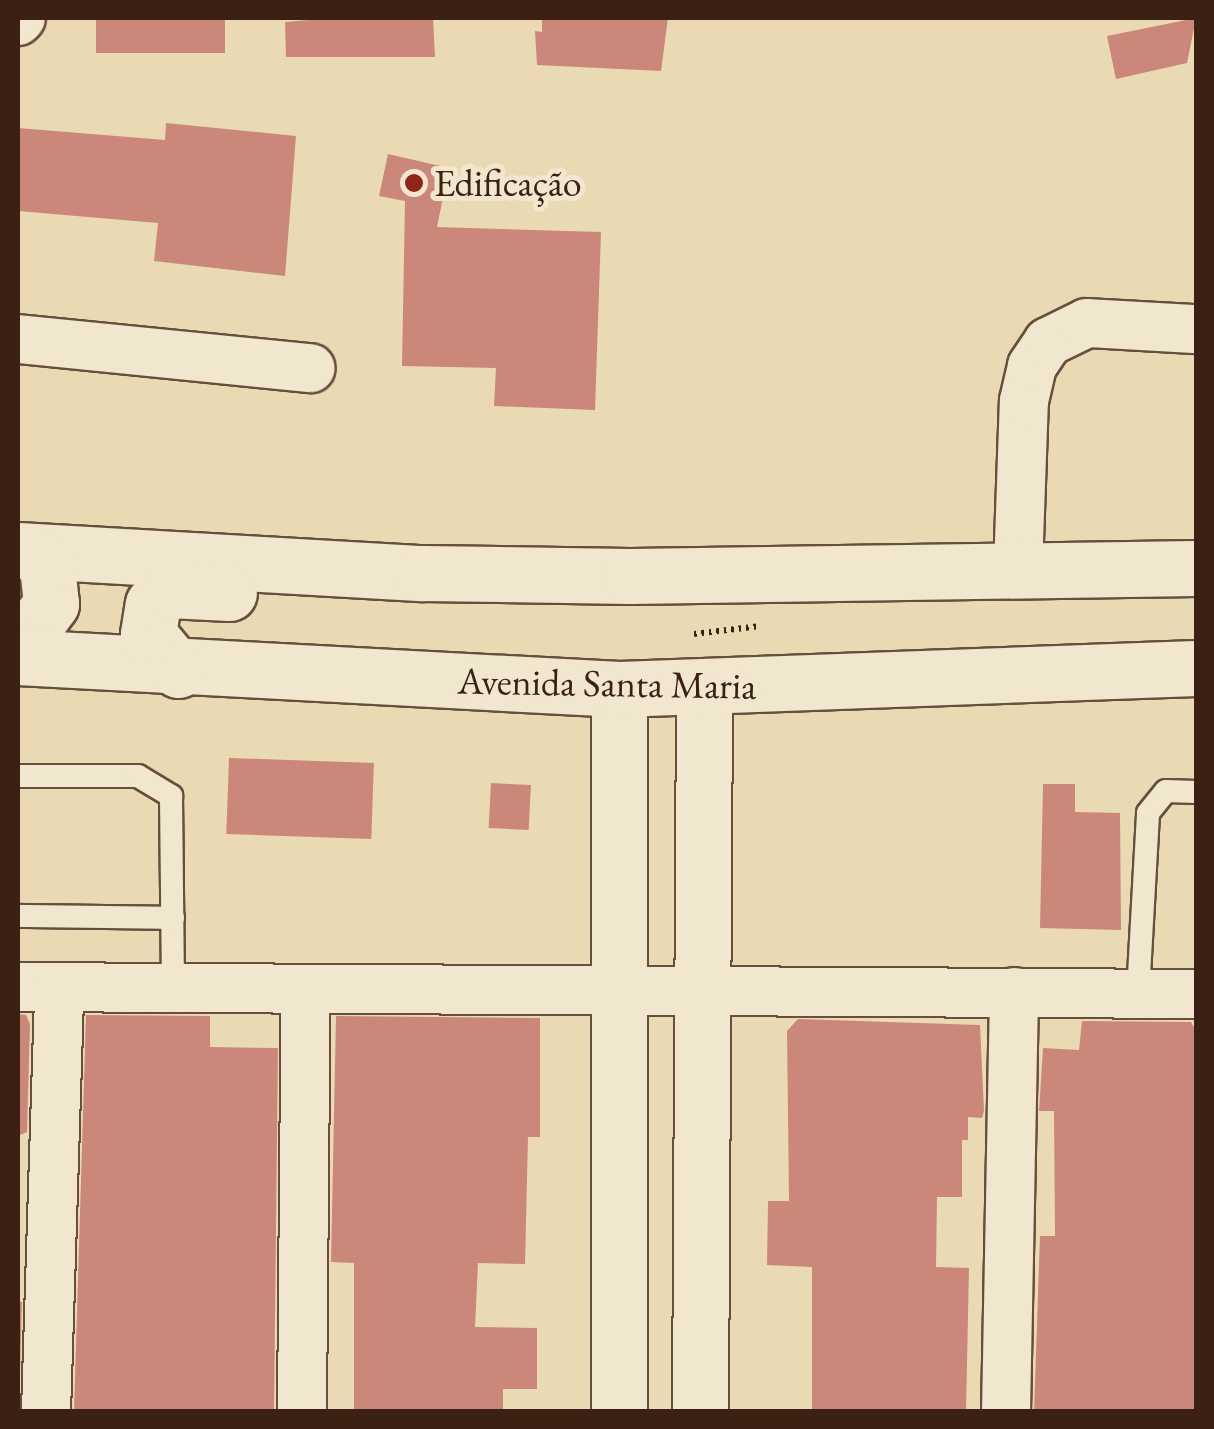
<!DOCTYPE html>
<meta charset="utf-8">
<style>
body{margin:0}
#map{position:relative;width:1214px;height:1429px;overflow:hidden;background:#e9dab4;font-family:"EB Garamond",serif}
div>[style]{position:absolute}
.building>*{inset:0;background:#cc877b;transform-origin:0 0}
.path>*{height:6px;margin-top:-3px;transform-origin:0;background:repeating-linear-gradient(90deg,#3a2114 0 2.5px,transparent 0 7.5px)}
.roads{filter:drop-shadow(2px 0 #664f3c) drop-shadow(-2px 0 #664f3c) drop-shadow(0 2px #664f3c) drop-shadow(0 -2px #664f3c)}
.service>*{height:22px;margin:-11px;padding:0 11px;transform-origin:11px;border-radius:11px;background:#f1e7ce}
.minor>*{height:48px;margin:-24px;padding:0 24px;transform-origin:24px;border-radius:24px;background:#f1e7ce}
.tertiary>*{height:55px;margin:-27.5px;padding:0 27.5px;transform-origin:27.5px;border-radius:27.5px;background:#f1e7ce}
.secondary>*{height:55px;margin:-27.5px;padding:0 27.5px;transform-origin:27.5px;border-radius:27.5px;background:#f1e7ce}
.dots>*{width:28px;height:28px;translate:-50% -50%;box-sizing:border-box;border:5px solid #f1e7ce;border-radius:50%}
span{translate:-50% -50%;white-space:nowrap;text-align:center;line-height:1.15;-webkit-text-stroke:10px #f1e7ce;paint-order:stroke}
.poi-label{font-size:38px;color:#3a2114}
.left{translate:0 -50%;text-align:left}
.street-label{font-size:38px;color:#3a2114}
.frame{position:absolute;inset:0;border:20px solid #3a2114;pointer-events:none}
</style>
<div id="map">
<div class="building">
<i style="left:96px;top:18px;width:129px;height:35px"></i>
<i style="clip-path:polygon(332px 18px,433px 18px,435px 57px,286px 57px,285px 22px)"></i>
<i style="clip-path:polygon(542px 18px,668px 18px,661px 71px,537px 65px,535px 31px,542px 32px)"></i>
<i style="clip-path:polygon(1196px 18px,1187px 63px,1116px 79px,1107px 36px)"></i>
<i style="clip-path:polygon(166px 123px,296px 136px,285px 276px,154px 261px,158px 223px,18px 211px,18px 128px,165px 140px)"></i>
<i style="clip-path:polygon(388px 154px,449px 168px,437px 227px,601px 232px,595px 410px,494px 406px,496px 368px,402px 366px,405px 201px,379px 196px)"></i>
<i style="left:229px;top:758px;width:145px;height:76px;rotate:2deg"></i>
<i style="left:491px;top:783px;width:40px;height:45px;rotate:3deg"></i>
<i style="clip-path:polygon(1043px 784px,1075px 784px,1075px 812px,1120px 813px,1121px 930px,1040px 928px)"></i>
<i style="clip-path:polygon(18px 1014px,26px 1015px,30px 1024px,27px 1132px,18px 1136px)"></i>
<i style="clip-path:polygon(86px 1015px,210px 1016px,210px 1047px,278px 1048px,274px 1412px,74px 1412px)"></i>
<i style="clip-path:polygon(336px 1016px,540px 1018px,540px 1137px,528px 1137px,525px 1264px,478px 1263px,475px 1327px,537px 1328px,537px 1389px,503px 1389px,503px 1412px,354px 1412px,354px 1263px,331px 1262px)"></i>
<i style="clip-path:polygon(798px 1019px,980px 1025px,984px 1111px,982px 1118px,968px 1117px,968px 1140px,962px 1140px,962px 1197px,937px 1197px,936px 1267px,969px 1268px,966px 1412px,812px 1412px,812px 1267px,767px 1265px,768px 1201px,789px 1201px,787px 1031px)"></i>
<i style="clip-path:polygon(1082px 1021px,1191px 1022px,1196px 1031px,1196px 1412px,1034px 1412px,1040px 1236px,1055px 1236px,1054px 1111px,1039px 1111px,1043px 1048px,1079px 1050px)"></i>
<i style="clip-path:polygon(18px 1301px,22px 1302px,19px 1412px,18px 1412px)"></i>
</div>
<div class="path">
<i style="left:694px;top:634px;width:67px;rotate:-6.8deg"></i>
</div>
<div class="roads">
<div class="service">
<i style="left:18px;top:776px;width:120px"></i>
<i style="left:138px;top:776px;width:39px;rotate:31deg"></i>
<i style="left:171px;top:796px;width:193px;rotate:89.4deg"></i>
<i style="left:18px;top:916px;width:155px;rotate:0.7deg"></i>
<i style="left:1138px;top:993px;width:180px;rotate:-86.8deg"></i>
<i style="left:1148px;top:813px;width:28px;rotate:-51deg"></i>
<i style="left:1166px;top:791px;width:30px;rotate:2deg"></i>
</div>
<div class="minor">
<i style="left:18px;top:21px;width:4px;rotate:-45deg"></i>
<i style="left:18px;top:339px;width:294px;rotate:5.7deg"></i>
<i style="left:1018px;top:570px;width:169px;rotate:-88deg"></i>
<i style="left:1024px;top:401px;width:36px;rotate:-77deg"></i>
<i style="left:1032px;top:366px;width:29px;rotate:-56deg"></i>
<i style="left:1048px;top:342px;width:43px;rotate:-26deg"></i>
<i style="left:1087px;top:323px;width:109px;rotate:3.2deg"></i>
<i style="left:18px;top:987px;width:1178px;rotate:0.34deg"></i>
<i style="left:46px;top:1412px;width:424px;rotate:-88.2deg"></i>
<i style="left:302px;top:1412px;width:421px;rotate:-89.5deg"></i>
<i style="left:1006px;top:1412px;width:420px;rotate:-88.9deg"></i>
</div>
<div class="tertiary">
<i style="left:619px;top:1412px;width:723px;rotate:-90deg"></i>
<i style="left:700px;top:1412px;width:723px;rotate:-89.68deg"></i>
</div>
<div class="secondary">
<i style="left:18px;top:550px;width:405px;rotate:3.3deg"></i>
<i style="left:422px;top:573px;width:208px;rotate:0.8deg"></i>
<i style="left:630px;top:576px;width:566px;rotate:-0.81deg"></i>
<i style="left:18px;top:632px;width:17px;rotate:-17deg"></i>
<i style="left:34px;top:627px;width:29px;rotate:-54deg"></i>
<i style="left:51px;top:604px;width:37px;rotate:-96deg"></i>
<i style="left:47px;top:567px;width:19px;rotate:-133deg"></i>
<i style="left:18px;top:657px;width:602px;rotate:3.05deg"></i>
<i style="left:619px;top:689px;width:577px;rotate:-2.08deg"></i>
<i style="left:178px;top:670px;width:47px;rotate:-129.8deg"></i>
<i style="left:148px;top:634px;width:30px;rotate:-81deg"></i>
<i style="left:153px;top:604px;width:21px;rotate:-41deg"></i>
<i style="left:169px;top:590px;width:60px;rotate:2.9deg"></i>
</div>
</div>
<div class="dots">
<i style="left:414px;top:183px;background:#8f2418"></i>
</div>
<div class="poi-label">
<span class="left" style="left:434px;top:183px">Edificação</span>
</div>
<div class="street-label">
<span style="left:607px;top:683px;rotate:1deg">Avenida Santa Maria</span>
</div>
<div class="frame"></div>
</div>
